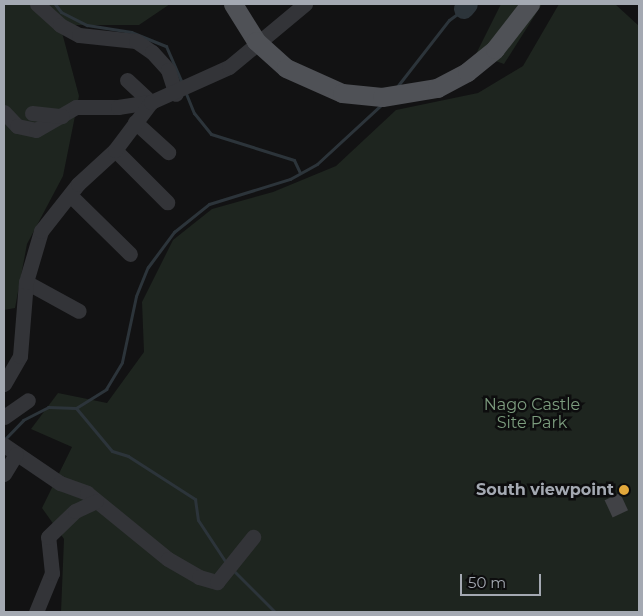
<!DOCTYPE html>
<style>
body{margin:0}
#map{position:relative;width:643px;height:616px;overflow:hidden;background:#121213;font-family:Montserrat,sans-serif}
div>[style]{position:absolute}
.green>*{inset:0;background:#1e251f}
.stream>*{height:3px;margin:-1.5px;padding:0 1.5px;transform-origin:1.5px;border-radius:1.5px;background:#2c343a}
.river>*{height:20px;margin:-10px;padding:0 10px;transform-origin:10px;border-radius:10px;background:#2c343a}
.building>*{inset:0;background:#414246;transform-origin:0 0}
.minor>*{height:15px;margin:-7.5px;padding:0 7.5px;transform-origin:7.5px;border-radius:7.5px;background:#333438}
.major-bridge>*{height:19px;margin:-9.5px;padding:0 9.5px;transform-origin:9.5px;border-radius:9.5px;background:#4f5156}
.dots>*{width:14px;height:14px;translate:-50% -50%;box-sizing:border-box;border:2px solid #0d0d0e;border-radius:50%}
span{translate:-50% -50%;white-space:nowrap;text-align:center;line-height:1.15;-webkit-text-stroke:5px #0d0d0e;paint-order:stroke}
.park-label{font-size:16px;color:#7c9c7e}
.poi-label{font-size:16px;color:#a4a9b2;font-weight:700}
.right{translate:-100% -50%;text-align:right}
.frame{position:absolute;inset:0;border:5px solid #a4a9b2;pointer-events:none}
.scale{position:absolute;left:460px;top:574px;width:81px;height:22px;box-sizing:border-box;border:2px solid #a4a9b2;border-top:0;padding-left:6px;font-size:15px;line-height:18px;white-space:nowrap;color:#a4a9b2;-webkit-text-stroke:4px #0d0d0e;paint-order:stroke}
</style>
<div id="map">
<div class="green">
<i style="clip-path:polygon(4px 4px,170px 4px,139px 25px,60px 25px,79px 96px,63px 176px,27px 244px,15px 308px,4px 310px)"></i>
<i style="clip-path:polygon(501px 4px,542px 4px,504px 64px,476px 54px)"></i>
<i style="clip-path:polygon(559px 4px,615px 4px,639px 26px,639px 612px,61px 612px,64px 539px,42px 508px,72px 447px,31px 429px,58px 393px,107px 403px,144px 352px,142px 302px,173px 240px,212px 209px,273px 192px,336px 166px,396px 110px,478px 93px,523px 66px)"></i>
</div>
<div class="stream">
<i style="left:55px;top:4px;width:10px;rotate:53deg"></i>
<i style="left:61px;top:12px;width:29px;rotate:27deg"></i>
<i style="left:87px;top:25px;width:45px;rotate:9deg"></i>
<i style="left:131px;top:32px;width:38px;rotate:22deg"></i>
<i style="left:166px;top:46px;width:40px;rotate:66.6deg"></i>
<i style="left:396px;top:88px;width:86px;rotate:-52.1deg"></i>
<i style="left:449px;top:20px;width:19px;rotate:-36deg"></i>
<i style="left:185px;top:91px;width:24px;rotate:68deg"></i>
<i style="left:194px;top:113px;width:27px;rotate:51deg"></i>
<i style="left:211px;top:134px;width:87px;rotate:17.4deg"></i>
<i style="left:294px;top:160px;width:14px;rotate:65deg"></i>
<i style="left:76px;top:408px;width:56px;rotate:50.1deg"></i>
<i style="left:112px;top:451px;width:17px;rotate:17deg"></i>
<i style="left:128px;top:456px;width:80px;rotate:32.7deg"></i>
<i style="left:195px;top:499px;width:21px;rotate:82deg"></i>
<i style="left:198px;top:520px;width:53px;rotate:56.6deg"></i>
<i style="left:4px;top:440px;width:28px;rotate:-46deg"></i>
<i style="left:23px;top:420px;width:28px;rotate:-27deg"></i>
<i style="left:48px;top:407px;width:28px;rotate:2deg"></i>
<i style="left:76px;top:408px;width:36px;rotate:-32deg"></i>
<i style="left:106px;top:389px;width:31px;rotate:-59deg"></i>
<i style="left:122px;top:362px;width:67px;rotate:-78deg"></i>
<i style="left:136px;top:296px;width:31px;rotate:-68deg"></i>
<i style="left:148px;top:267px;width:44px;rotate:-53.4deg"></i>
<i style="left:174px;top:232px;width:45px;rotate:-38.7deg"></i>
<i style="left:209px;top:204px;width:85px;rotate:-17.2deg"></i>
<i style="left:290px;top:179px;width:31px;rotate:-29deg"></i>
<i style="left:317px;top:164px;width:88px;rotate:-42.7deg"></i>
<i style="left:233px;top:570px;width:59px;rotate:45deg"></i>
</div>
<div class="river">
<i style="left:464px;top:9px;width:6px;rotate:-51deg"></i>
</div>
<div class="building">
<i style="left:620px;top:493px;width:19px;height:17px;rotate:65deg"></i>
</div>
<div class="minor">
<i style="left:37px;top:4px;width:31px;rotate:42deg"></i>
<i style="left:60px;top:25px;width:21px;rotate:28deg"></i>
<i style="left:79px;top:35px;width:57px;rotate:6deg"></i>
<i style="left:136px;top:41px;width:19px;rotate:35deg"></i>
<i style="left:152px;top:52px;width:24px;rotate:48deg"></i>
<i style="left:168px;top:70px;width:25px;rotate:72deg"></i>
<i style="left:127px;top:80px;width:33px;rotate:43deg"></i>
<i style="left:4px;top:112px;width:19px;rotate:47deg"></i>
<i style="left:17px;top:126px;width:19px;rotate:12deg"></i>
<i style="left:36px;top:130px;width:46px;rotate:-29.9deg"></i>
<i style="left:76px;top:107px;width:42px"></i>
<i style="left:118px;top:107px;width:33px;rotate:-9deg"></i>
<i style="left:32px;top:113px;width:30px;rotate:6deg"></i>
<i style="left:135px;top:122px;width:45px;rotate:42.3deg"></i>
<i style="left:115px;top:150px;width:74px;rotate:45deg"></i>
<i style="left:70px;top:195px;width:84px;rotate:44.5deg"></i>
<i style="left:26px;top:282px;width:60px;rotate:28.7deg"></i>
<i style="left:4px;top:384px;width:32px;rotate:-60deg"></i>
<i style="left:20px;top:356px;width:74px;rotate:-85.4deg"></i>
<i style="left:26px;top:282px;width:53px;rotate:-73.6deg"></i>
<i style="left:41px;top:231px;width:60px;rotate:-51.8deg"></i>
<i style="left:78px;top:184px;width:50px;rotate:-42.6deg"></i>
<i style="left:115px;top:150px;width:60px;rotate:-53.1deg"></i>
<i style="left:151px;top:102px;width:85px;rotate:-24.2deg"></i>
<i style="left:229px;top:67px;width:99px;rotate:-39.7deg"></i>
<i style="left:4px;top:417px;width:29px;rotate:-35deg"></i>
<i style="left:4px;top:445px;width:68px;rotate:34.2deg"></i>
<i style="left:60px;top:483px;width:29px;rotate:20deg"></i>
<i style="left:87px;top:493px;width:104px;rotate:39.2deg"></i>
<i style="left:168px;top:559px;width:36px;rotate:30deg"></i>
<i style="left:199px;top:577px;width:19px;rotate:16deg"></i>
<i style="left:217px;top:582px;width:58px;rotate:-51.3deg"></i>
<i style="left:4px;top:474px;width:23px;rotate:-59deg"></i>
<i style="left:36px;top:612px;width:42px;rotate:-67.7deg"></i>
<i style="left:52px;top:573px;width:36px;rotate:-96deg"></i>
<i style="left:48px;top:537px;width:37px;rotate:-44deg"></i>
<i style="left:75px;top:511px;width:23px;rotate:-25deg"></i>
</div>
<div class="major-bridge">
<i style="left:233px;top:4px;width:44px;rotate:58.1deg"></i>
<i style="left:256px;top:41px;width:40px;rotate:42deg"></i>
<i style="left:286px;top:68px;width:61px;rotate:24.1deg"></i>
<i style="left:342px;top:93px;width:40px;rotate:5.7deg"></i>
<i style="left:382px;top:97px;width:56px;rotate:-9.3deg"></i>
<i style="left:437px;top:88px;width:34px;rotate:-28deg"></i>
<i style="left:467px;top:72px;width:36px;rotate:-39deg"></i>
<i style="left:495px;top:49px;width:57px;rotate:-52.1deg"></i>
</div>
<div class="dots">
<i style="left:624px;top:490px;background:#e2a83b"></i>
</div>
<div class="park-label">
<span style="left:532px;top:414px">Nago Castle<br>Site Park</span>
</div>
<div class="poi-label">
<span class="right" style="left:614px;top:490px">South viewpoint</span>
</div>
<div class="frame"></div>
<div class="scale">50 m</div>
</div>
